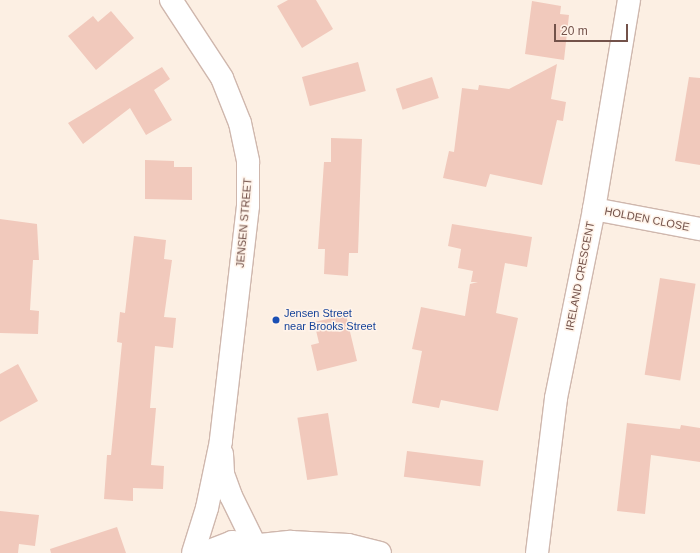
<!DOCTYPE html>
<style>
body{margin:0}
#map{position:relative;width:700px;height:553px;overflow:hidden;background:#fcefe3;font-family:Helvetica,sans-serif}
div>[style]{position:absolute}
.building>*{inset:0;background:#f1c9bc;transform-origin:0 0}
.roads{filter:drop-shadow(1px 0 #cfb7ad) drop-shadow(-1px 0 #cfb7ad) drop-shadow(0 1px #cfb7ad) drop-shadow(0 -1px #cfb7ad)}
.minor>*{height:22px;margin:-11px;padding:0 11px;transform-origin:11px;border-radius:11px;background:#fff}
.dots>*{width:11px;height:11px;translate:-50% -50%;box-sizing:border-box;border:2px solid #fff3e9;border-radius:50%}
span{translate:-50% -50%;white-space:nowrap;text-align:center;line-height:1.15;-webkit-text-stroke:3px #fff3e9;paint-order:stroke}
.street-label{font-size:11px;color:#73524a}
.transit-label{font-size:11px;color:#164399}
.left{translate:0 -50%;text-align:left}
.scale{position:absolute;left:554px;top:24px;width:74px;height:18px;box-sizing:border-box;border:2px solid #73524a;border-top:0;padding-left:5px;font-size:12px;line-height:14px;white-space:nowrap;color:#73524a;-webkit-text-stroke:3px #fff3e9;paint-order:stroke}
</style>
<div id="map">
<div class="building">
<i style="clip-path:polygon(288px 0,316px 0,333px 29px,302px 48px,277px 6px)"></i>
<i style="clip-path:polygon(532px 1px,561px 6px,560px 14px,569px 15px,564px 60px,525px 54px)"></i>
<i style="clip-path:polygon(111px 11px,134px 38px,96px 70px,68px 36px,93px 16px,98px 22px)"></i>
<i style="left:358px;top:62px;width:30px;height:58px;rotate:75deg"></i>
<i style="clip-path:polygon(557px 64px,551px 99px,566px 102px,563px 121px,557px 120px,542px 185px,490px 174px,486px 187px,443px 178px,449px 151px,454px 152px,462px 88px,478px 90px,479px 85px,509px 89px)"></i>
<i style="clip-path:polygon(162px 67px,170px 79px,154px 90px,172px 120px,146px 135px,130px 108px,83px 144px,68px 123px)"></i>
<i style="left:432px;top:77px;width:22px;height:38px;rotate:72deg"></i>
<i style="clip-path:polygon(689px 77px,700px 78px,700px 165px,675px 161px)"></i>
<i style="clip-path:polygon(331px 138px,362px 139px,358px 253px,349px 253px,348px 276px,324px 274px,325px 249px,318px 249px,324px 162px,331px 162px)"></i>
<i style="clip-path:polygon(145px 160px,174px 161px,174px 167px,192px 167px,192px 200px,145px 199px)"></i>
<i style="clip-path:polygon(0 219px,37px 224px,39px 260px,33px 260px,30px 310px,39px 311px,38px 334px,0 333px)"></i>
<i style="clip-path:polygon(452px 224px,532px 237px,527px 267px,505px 263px,496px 313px,518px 318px,498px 411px,441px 400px,439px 408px,412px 403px,422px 351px,412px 349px,421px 307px,465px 316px,470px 284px,478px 282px,471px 282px,473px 271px,458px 268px,461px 249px,448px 246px)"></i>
<i style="clip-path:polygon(134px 236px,166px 240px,164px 259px,172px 260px,164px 317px,176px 318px,173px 348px,155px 346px,150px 408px,156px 408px,151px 465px,164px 466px,163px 489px,133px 488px,133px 501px,104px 499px,107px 455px,111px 455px,122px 343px,117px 342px,120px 312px,125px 313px)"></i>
<i style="left:660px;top:278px;width:36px;height:98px;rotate:9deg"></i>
<i style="clip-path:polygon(346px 315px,357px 361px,317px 371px,311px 345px,319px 343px,314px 322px)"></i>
<i style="clip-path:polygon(18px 364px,38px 401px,0 422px,0 374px)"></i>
<i style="left:328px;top:413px;width:63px;height:31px;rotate:81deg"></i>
<i style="clip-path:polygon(627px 423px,680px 429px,681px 425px,700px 428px,700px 462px,651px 455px,645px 514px,617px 511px)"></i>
<i style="left:407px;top:451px;width:77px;height:26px;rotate:7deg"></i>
<i style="clip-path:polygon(0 511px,39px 515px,35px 546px,19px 544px,18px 553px,0 553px)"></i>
<i style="clip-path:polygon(117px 527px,126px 553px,51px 553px,50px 549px)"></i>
</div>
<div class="roads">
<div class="minor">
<i style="left:171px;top:0;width:93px;rotate:56.8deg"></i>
<i style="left:222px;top:78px;width:48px;rotate:68.2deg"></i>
<i style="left:240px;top:123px;width:40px;rotate:78deg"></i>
<i style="left:248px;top:162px;width:44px;rotate:90deg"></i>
<i style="left:248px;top:206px;width:237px;rotate:96.6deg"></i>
<i style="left:221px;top:441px;width:68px;rotate:101.8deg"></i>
<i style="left:207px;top:508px;width:47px;rotate:107.3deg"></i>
<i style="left:594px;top:209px;width:108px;rotate:10.7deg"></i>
<i style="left:222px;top:454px;width:20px;rotate:87deg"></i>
<i style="left:223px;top:474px;width:23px;rotate:70deg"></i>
<i style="left:231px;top:496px;width:52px;rotate:63.9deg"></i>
<i style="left:260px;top:545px;width:31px;rotate:-6deg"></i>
<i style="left:291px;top:542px;width:57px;rotate:3deg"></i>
<i style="left:348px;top:545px;width:33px;rotate:14deg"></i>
<i style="left:204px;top:553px;width:30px;rotate:-21deg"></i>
<i style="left:232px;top:542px;width:33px;rotate:7deg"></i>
<i style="left:537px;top:553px;width:156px;rotate:-83deg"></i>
<i style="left:556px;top:398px;width:193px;rotate:-78.6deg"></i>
<i style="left:594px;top:209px;width:212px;rotate:-80.5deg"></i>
</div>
</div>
<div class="dots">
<i style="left:276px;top:320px;background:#1a4fb4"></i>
</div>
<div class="street-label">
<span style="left:647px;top:219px;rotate:11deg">HOLDEN CLOSE</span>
<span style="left:244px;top:223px;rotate:-85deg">JENSEN STREET</span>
<span style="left:580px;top:276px;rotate:-79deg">IRELAND CRESCENT</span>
</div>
<div class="transit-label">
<span class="left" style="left:284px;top:320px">Jensen Street<br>near Brooks Street</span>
</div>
<div class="scale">20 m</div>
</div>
